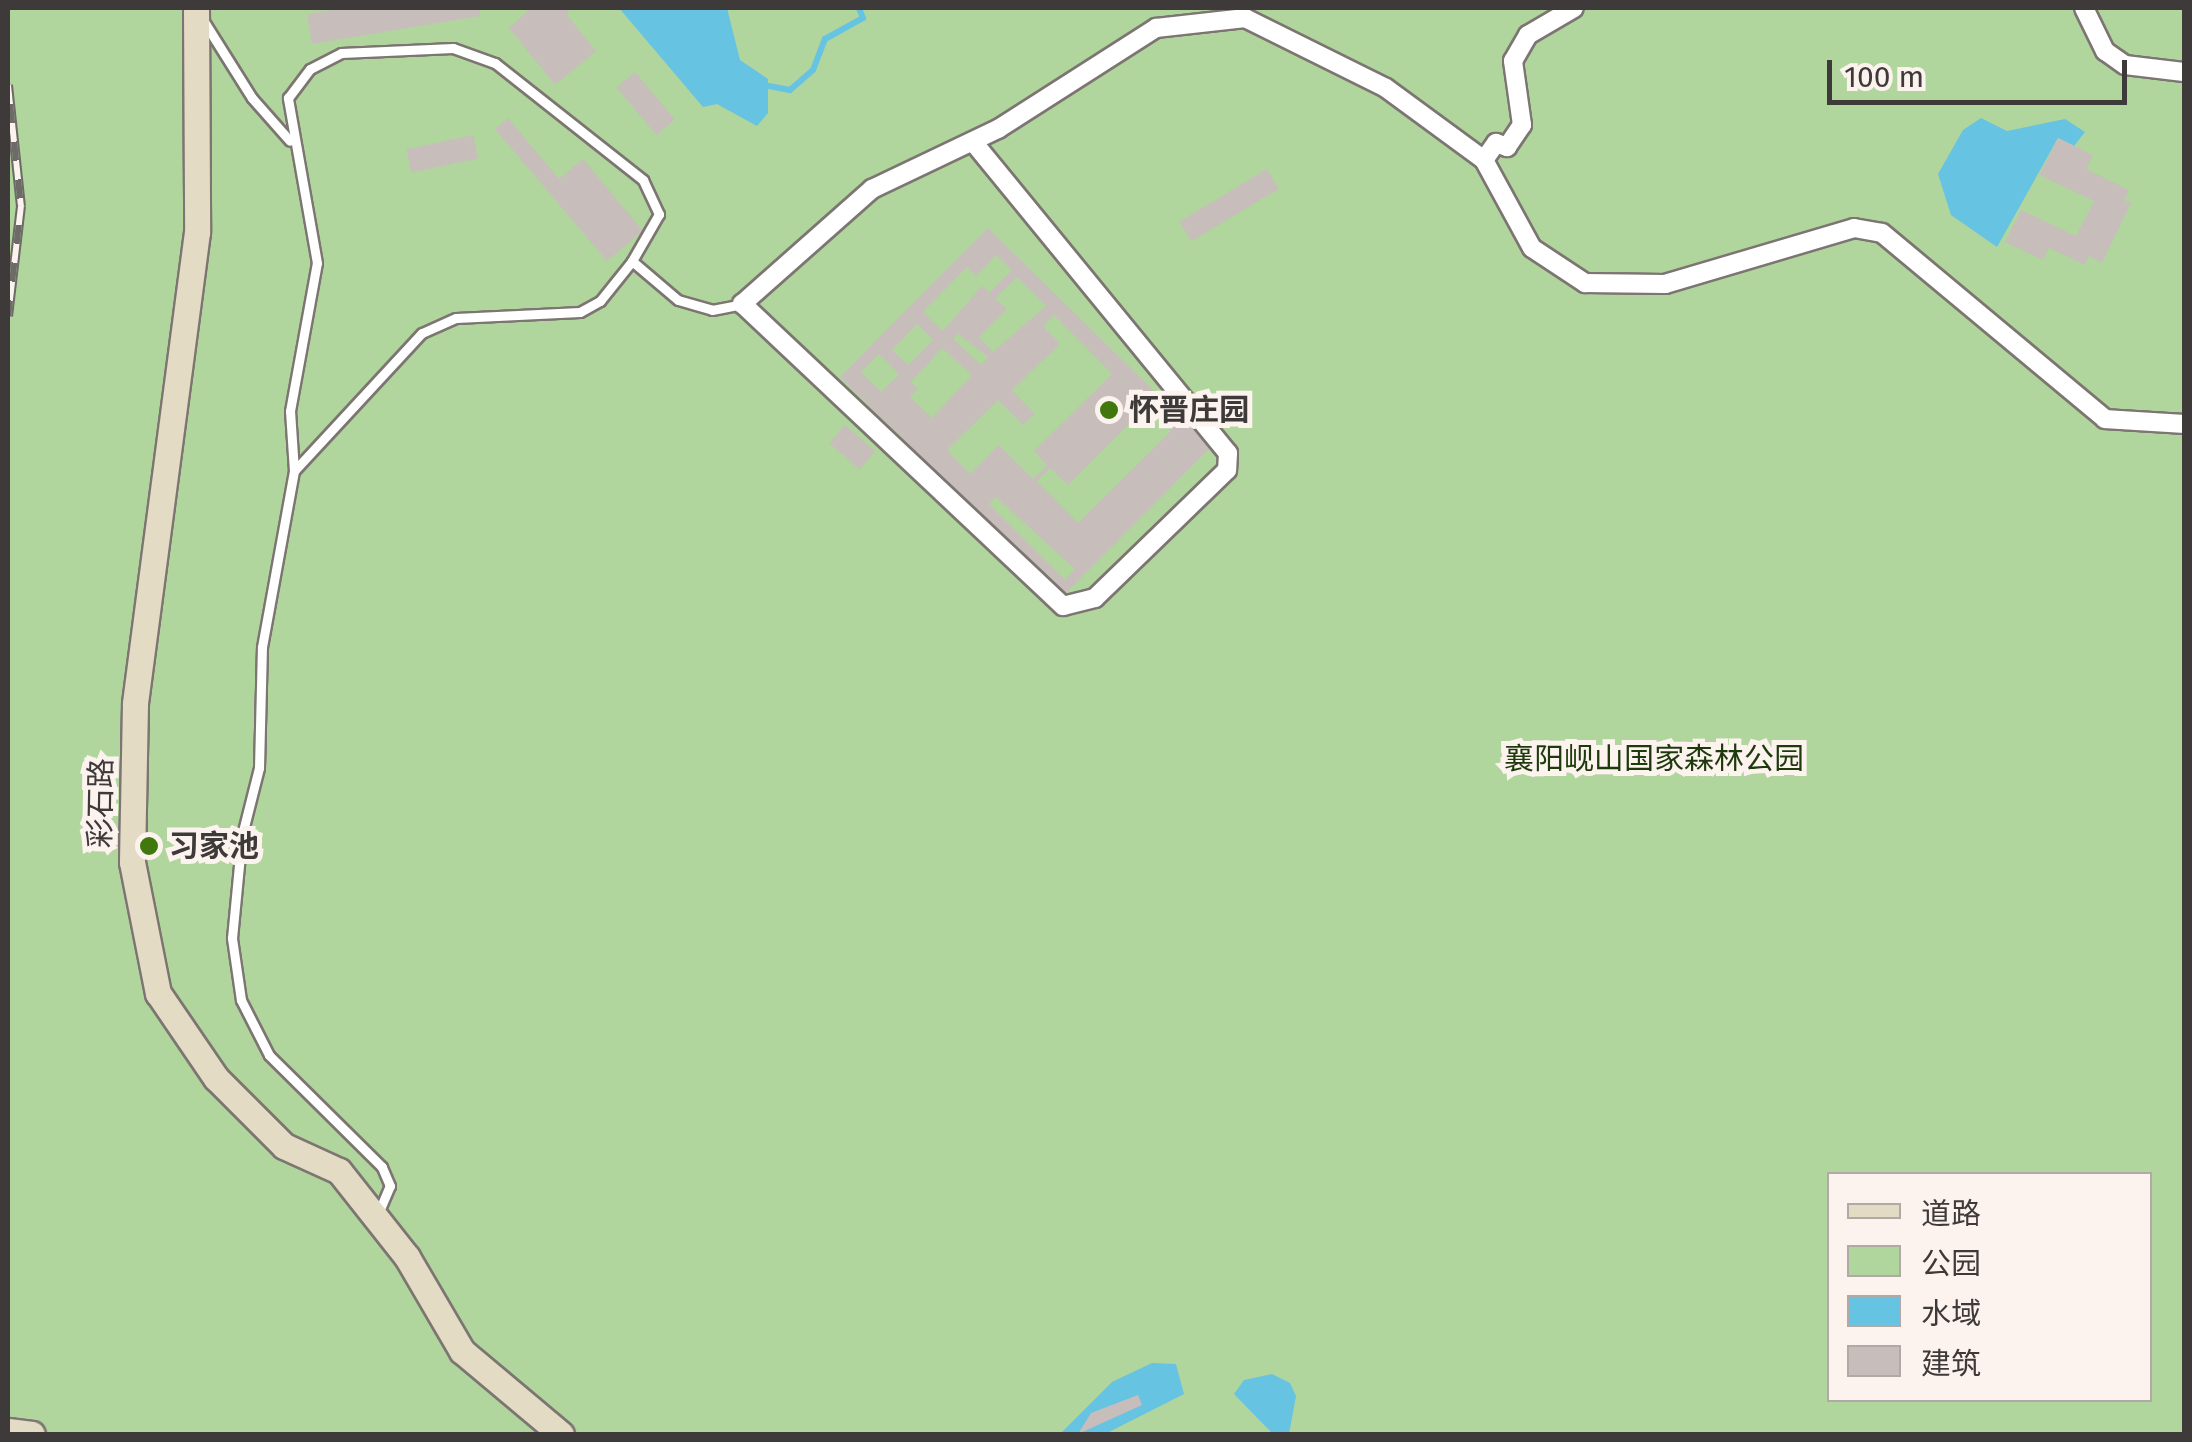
<!DOCTYPE html>
<meta charset="utf-8">
<style>
body{margin:0}
#map{position:relative;width:2192px;height:1442px;overflow:hidden;background:#fcf3ef;font-family:"Fira Sans","Noto Sans SC",sans-serif}
div>[style]{position:absolute}
.green>*{inset:0;background:#b0d59d}
.water>*{inset:0;background:#66c3e2}
.stream>*{height:6px;margin:-3px;padding:0 3px;transform-origin:3px;border-radius:3px;background:#66c3e2}
.building>*{inset:0;background:#c7bebb;transform-origin:0 0}
.roads{filter:drop-shadow(2px 0 #7d7572) drop-shadow(-2px 0 #7d7572) drop-shadow(0 2px #7d7572) drop-shadow(0 -2px #7d7572)}
.lane>*{height:9px;margin:-4.5px;padding:0 4.5px;transform-origin:4.5px;border-radius:4.5px;background:#fff}
.street>*{height:18px;margin:-9px;padding:0 9px;transform-origin:9px;border-radius:9px;background:#fff}
.secondary>*{height:25px;margin:-12.5px;padding:0 12.5px;transform-origin:12.5px;border-radius:12.5px;background:#e3dbc3}
.rail>*{height:10px;margin-top:-5px;transform-origin:0;background:repeating-linear-gradient(90deg,#fcf3ef 0 19px,#6e6a68 0 38px);box-sizing:border-box;border-block:2px solid #6e6a68}
.dots>*{width:28px;height:28px;translate:-50% -50%;box-sizing:border-box;border:5px solid #fcf3ef;border-radius:50%}
span{translate:-50% -50%;white-space:nowrap;text-align:center;line-height:1.15;-webkit-text-stroke:10px #fcf3ef;paint-order:stroke}
.poi-label{font-size:30px;color:#3d3a39;font-weight:700}
.left{translate:0 -50%;text-align:left}
.park-label{font-size:30px;color:#1e390c}
.street-label{font-size:30px;color:#3d3a39}
.frame{position:absolute;inset:0;border:10px solid #3d3a39;pointer-events:none}
.legend{position:absolute;left:1827px;top:1172px;width:325px;height:230px;box-sizing:border-box;background:#fcf3ef;border:2px solid #b0a9a6;margin:0;padding:12px 18px;list-style:none;font-size:30px;color:#3d3a39}
.legend li{display:flex;align-items:center;gap:20px;height:50px}
.legend b{width:50px;border:2px solid #b0a9a6}
.scale{position:absolute;left:1827px;top:60px;width:300px;height:45px;box-sizing:border-box;border:5px solid #3d3a39;border-top:0;padding-left:12px;font-size:30px;line-height:35px;white-space:nowrap;color:#3d3a39;-webkit-text-stroke:8px #fcf3ef;paint-order:stroke}
</style>
<div id="map">
<div class="green">
<i style="clip-path:polygon(evenodd,8px 8px,2184px 8px,2184px 1434px,8px 1434px,8px 8px,1830px 1174px,2150px 1174px,2150px 1400px,1830px 1400px,1830px 1174px)"></i>
</div>
<div class="water">
<i style="clip-path:polygon(619px 8px,727px 8px,740px 60px,768px 79px,768px 113px,757px 126px,717px 104px,703px 107px)"></i>
<i style="clip-path:polygon(1981px 118px,2007px 131px,2065px 119px,2085px 132px,2074px 146px,2058px 138px,1997px 247px,1951px 215px,1938px 174px,1963px 130px)"></i>
<i style="clip-path:polygon(1152px 1363px,1176px 1364px,1184px 1394px,1105px 1434px,1060px 1434px,1112px 1382px)"></i>
<i style="clip-path:polygon(1272px 1374px,1290px 1383px,1296px 1396px,1289px 1434px,1273px 1434px,1234px 1394px,1244px 1380px)"></i>
</div>
<div class="stream">
<i style="left:769px;top:86px;width:21px;rotate:11deg"></i>
<i style="left:790px;top:90px;width:30px;rotate:-41deg"></i>
<i style="left:813px;top:70px;width:33px;rotate:-69deg"></i>
<i style="left:825px;top:39px;width:43px;rotate:-28.9deg"></i>
<i style="left:863px;top:18px;width:11px;rotate:-112deg"></i>
</div>
<div class="building">
<i style="clip-path:polygon(345px 8px,479px 8px,480px 16px,312px 44px,307px 14px)"></i>
<i style="clip-path:polygon(531px 8px,570px 8px,567px 15px,596px 51px,555px 85px,509px 28px)"></i>
<i style="left:635px;top:72px;width:62px;height:24px;rotate:50deg"></i>
<i style="clip-path:polygon(508px 118px,559px 179px,583px 159px,643px 231px,607px 261px,495px 129px)"></i>
<i style="left:473px;top:135px;width:24px;height:68px;rotate:78deg"></i>
<i style="clip-path:polygon(2058px 138px,2093px 155px,2086px 169px,2129px 190px,2124px 200px,2131px 203px,2102px 263px,2089px 256px,2085px 265px,2049px 248px,2043px 260px,2005px 242px,2021px 210px,2076px 236px,2094px 201px,2039px 175px)"></i>
<i style="left:1267px;top:169px;width:23px;height:102px;rotate:59deg"></i>
<i style="clip-path:polygon(evenodd,988px 228px,1211px 447px,1063px 596px,840px 377px,988px 228px,996px 255px,1012px 270px,989px 293px,982px 286px,943px 331px,923px 312px,967px 267px,976px 276px,996px 255px,988px 228px,1017px 277px,1046px 306px,993px 352px,979px 337px,1007px 309px,995px 299px,1017px 277px,988px 228px,1054px 315px,1112px 374px,1034px 451px,1047px 465px,1033px 479px,999px 445px,970px 474px,947px 450px,998px 400px,1023px 425px,1035px 414px,1012px 390px,1060px 344px,1043px 326px,1054px 315px,988px 228px,917px 324px,933px 340px,908px 365px,892px 350px,917px 324px,988px 228px,958px 334px,988px 357px,981px 365px,953px 339px,958px 334px,988px 228px,942px 348px,972px 375px,932px 418px,910px 397px,918px 389px,911px 382px,942px 348px,988px 228px,879px 354px,899px 374px,881px 392px,861px 372px,879px 354px,988px 228px,1146px 407px,1171px 431px,1078px 523px,1037px 481px,1050px 468px,1068px 485px,1146px 407px,988px 228px,996px 497px,1075px 569px,1065px 580px,989px 504px,996px 497px)"></i>
<i style="left:845px;top:425px;width:40px;height:24px;rotate:41deg"></i>
<i style="clip-path:polygon(1138px 1395px,1142px 1405px,1078px 1434px,1091px 1413px)"></i>
</div>
<div class="roads">
<div class="lane">
<i style="left:203px;top:20px;width:92px;rotate:57.9deg"></i>
<i style="left:252px;top:98px;width:57px;rotate:48.5deg"></i>
<i style="left:294px;top:471px;width:188px;rotate:-47.2deg"></i>
<i style="left:422px;top:333px;width:37px;rotate:-24deg"></i>
<i style="left:456px;top:318px;width:124px;rotate:-2.8deg"></i>
<i style="left:580px;top:312px;width:23px;rotate:-29deg"></i>
<i style="left:600px;top:301px;width:51px;rotate:-51.3deg"></i>
<i style="left:377px;top:1216px;width:33px;rotate:-67deg"></i>
<i style="left:390px;top:1186px;width:21px;rotate:-113deg"></i>
<i style="left:382px;top:1167px;width:159px;rotate:-135.3deg"></i>
<i style="left:269px;top:1055px;width:62px;rotate:-117deg"></i>
<i style="left:241px;top:1000px;width:63px;rotate:-98.3deg"></i>
<i style="left:232px;top:938px;width:103px;rotate:-84.5deg"></i>
<i style="left:242px;top:835px;width:69px;rotate:-75.8deg"></i>
<i style="left:259px;top:768px;width:121px;rotate:-88.6deg"></i>
<i style="left:262px;top:647px;width:179px;rotate:-79.7deg"></i>
<i style="left:294px;top:471px;width:60px;rotate:-93.8deg"></i>
<i style="left:290px;top:411px;width:150px;rotate:-79.7deg"></i>
<i style="left:317px;top:263px;width:168px;rotate:-100deg"></i>
<i style="left:288px;top:98px;width:36px;rotate:-53deg"></i>
<i style="left:310px;top:69px;width:35px;rotate:-27deg"></i>
<i style="left:341px;top:53px;width:112px;rotate:-2.6deg"></i>
<i style="left:453px;top:48px;width:45px;rotate:19.7deg"></i>
<i style="left:495px;top:63px;width:189px;rotate:38.3deg"></i>
<i style="left:643px;top:180px;width:38px;rotate:65deg"></i>
<i style="left:659px;top:214px;width:54px;rotate:119.9deg"></i>
<i style="left:632px;top:261px;width:60px;rotate:40.3deg"></i>
<i style="left:678px;top:300px;width:35px;rotate:16deg"></i>
<i style="left:712px;top:310px;width:31px;rotate:-11deg"></i>
</div>
<div class="street">
<i style="left:2084px;top:8px;width:48px;rotate:64deg"></i>
<i style="left:2105px;top:51px;width:24px;rotate:35deg"></i>
<i style="left:2125px;top:65px;width:59px;rotate:6.8deg"></i>
<i style="left:974px;top:143px;width:401px;rotate:50.7deg"></i>
<i style="left:1228px;top:453px;width:17px;rotate:93deg"></i>
<i style="left:1227px;top:470px;width:184px;rotate:135.9deg"></i>
<i style="left:1095px;top:598px;width:33px;rotate:166deg"></i>
<i style="left:1063px;top:606px;width:441px;rotate:-136.7deg"></i>
<i style="left:742px;top:304px;width:174px;rotate:-41.5deg"></i>
<i style="left:872px;top:189px;width:140px;rotate:-25.5deg"></i>
<i style="left:998px;top:129px;width:188px;rotate:-32.6deg"></i>
<i style="left:1156px;top:28px;width:90px;rotate:-6.4deg"></i>
<i style="left:1245px;top:18px;width:157px;rotate:26.4deg"></i>
<i style="left:1386px;top:88px;width:122px;rotate:36.3deg"></i>
<i style="left:1484px;top:160px;width:100px;rotate:61.4deg"></i>
<i style="left:1532px;top:248px;width:64px;rotate:33.4deg"></i>
<i style="left:1585px;top:283px;width:80px;rotate:0.7deg"></i>
<i style="left:1665px;top:284px;width:197px;rotate:-16.5deg"></i>
<i style="left:1854px;top:228px;width:28px;rotate:10deg"></i>
<i style="left:1882px;top:233px;width:290px;rotate:39.8deg"></i>
<i style="left:2105px;top:419px;width:79px;rotate:3.6deg"></i>
<i style="left:1484px;top:160px;width:21px;rotate:-55deg"></i>
<i style="left:1496px;top:143px;width:12px;rotate:20deg"></i>
<i style="left:1507px;top:147px;width:27px;rotate:-56deg"></i>
<i style="left:1522px;top:125px;width:65px;rotate:-98deg"></i>
<i style="left:1513px;top:61px;width:30px;rotate:-60deg"></i>
<i style="left:1528px;top:35px;width:53px;rotate:-30.4deg"></i>
</div>
<div class="secondary">
<i style="left:196px;top:8px;width:224px;rotate:89.7deg"></i>
<i style="left:197px;top:232px;width:476px;rotate:97.5deg"></i>
<i style="left:135px;top:704px;width:158px;rotate:91.1deg"></i>
<i style="left:132px;top:862px;width:134px;rotate:78.8deg"></i>
<i style="left:158px;top:993px;width:103px;rotate:55.7deg"></i>
<i style="left:216px;top:1078px;width:96px;rotate:45deg"></i>
<i style="left:284px;top:1146px;width:60px;rotate:24.4deg"></i>
<i style="left:339px;top:1171px;width:110px;rotate:51.7deg"></i>
<i style="left:407px;top:1257px;width:109px;rotate:59.7deg"></i>
<i style="left:462px;top:1351px;width:129px;rotate:40deg"></i>
<i style="left:8px;top:1431px;width:24px;rotate:7deg"></i>
</div>
</div>
<div class="rail">
<i style="left:8px;top:85px;width:122px;rotate:83.9deg"></i>
<i style="left:21px;top:206px;width:111px;rotate:96.7deg"></i>
</div>
<div class="dots">
<i style="left:1109px;top:410px;background:#40780d"></i>
<i style="left:149px;top:846px;background:#40780d"></i>
</div>
<div class="poi-label">
<span class="left" style="left:1129px;top:410px">怀晋庄园</span>
<span class="left" style="left:169px;top:846px">习家池</span>
</div>
<div class="park-label">
<span style="left:1654px;top:759px">襄阳岘山国家森林公园</span>
</div>
<div class="street-label">
<span style="left:101px;top:803px;rotate:-89deg">彩石路</span>
</div>
<div class="frame"></div>
<ul class="legend">
<li><b style="height:12px;background:#e3dbc3"></b>道路</li>
<li><b style="height:28px;background:#b0d59d"></b>公园</li>
<li><b style="height:28px;background:#66c3e2"></b>水域</li>
<li><b style="height:28px;background:#c7bebb"></b>建筑</li>
</ul>
<div class="scale">100 m</div>
</div>
